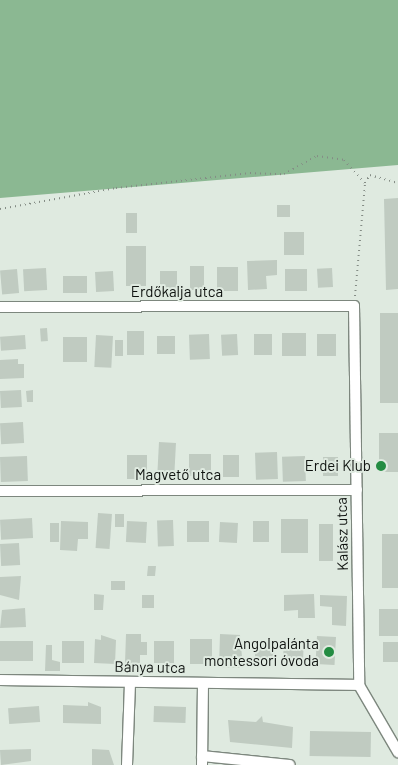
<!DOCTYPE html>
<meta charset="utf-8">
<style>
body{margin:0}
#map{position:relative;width:398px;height:765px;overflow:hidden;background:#dfeae0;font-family:Barlow,sans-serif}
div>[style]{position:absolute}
.forest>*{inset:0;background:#8bb892}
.building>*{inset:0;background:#c0cbc1;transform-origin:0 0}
.path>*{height:2px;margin-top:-1px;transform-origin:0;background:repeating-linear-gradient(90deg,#848c85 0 1px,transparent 0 5px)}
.roads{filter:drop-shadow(1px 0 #7d877e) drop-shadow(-1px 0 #7d877e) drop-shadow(0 1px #7d877e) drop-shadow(0 -1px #7d877e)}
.street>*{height:10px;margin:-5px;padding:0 5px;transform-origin:5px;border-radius:5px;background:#fff}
.dots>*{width:14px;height:14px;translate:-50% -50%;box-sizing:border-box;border:2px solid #dfeae0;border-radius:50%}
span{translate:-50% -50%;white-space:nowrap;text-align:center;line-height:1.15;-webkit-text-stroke:4px #dfeae0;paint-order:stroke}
.street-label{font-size:15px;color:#0f1310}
.poi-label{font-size:15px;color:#0f1310}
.right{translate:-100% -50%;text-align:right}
</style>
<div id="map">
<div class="forest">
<i style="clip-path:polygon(0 0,398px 0,398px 165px,0 198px)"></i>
</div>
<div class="building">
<i style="clip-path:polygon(398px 198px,398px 289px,386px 290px,384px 199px)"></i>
<i style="left:277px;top:205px;width:13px;height:12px"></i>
<i style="left:126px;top:213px;width:11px;height:20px"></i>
<i style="left:284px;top:232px;width:20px;height:23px"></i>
<i style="left:126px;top:246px;width:20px;height:40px"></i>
<i style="clip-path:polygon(277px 260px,277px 275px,266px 276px,267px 289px,248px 290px,247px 261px)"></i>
<i style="left:190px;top:266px;width:14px;height:24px"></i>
<i style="left:217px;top:267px;width:21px;height:24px"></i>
<i style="left:46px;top:268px;width:22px;height:23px;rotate:87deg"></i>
<i style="left:332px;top:268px;width:19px;height:15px;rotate:87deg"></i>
<i style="left:17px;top:269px;width:24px;height:17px;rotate:85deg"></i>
<i style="left:285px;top:269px;width:22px;height:22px"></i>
<i style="left:113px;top:271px;width:20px;height:18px;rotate:87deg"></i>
<i style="left:160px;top:271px;width:17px;height:19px"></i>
<i style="left:63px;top:276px;width:24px;height:17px"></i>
<i style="left:398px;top:313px;width:90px;height:18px;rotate:90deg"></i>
<i style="left:47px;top:328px;width:13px;height:7px;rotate:86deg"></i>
<i style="left:144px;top:331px;width:24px;height:17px;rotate:90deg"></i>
<i style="left:282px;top:333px;width:24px;height:23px"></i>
<i style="left:209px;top:334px;width:25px;height:20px;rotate:88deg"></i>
<i style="left:237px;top:334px;width:21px;height:16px;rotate:87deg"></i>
<i style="left:272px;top:334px;width:21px;height:18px;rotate:90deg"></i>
<i style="left:317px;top:334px;width:19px;height:22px"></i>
<i style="left:25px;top:335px;width:14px;height:25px;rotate:86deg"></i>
<i style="left:96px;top:335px;width:17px;height:32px;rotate:3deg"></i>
<i style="left:157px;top:336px;width:18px;height:18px"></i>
<i style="left:63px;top:337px;width:24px;height:25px"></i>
<i style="left:115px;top:340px;width:8px;height:16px"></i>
<i style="clip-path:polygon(18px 359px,18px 364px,24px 364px,24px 378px,0 379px,0 360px)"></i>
<i style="left:21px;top:390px;width:17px;height:21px;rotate:87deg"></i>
<i style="clip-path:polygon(33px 390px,33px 402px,27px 402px,26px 391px)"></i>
<i style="left:23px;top:422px;width:21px;height:23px;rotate:87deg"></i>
<i style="left:398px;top:433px;width:39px;height:19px;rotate:90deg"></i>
<i style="left:159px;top:442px;width:17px;height:37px;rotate:3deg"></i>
<i style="left:277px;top:452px;width:27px;height:22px;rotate:88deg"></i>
<i style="left:189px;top:454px;width:22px;height:22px"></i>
<i style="left:127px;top:455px;width:20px;height:24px"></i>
<i style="left:223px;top:455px;width:16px;height:22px"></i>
<i style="left:27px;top:456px;width:25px;height:27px;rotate:88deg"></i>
<i style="left:305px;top:456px;width:25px;height:23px;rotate:88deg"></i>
<i style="left:338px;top:457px;width:19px;height:15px;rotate:90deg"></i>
<i style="left:98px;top:513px;width:14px;height:35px;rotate:4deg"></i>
<i style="left:115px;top:514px;width:9px;height:13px"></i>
<i style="left:32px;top:518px;width:20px;height:32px;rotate:87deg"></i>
<i style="left:308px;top:519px;width:34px;height:27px;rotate:90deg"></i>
<i style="left:173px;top:520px;width:26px;height:16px;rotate:88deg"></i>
<i style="clip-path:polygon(61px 521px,88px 522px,88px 539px,78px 539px,77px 551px,60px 550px)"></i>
<i style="left:127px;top:521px;width:20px;height:21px;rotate:3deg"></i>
<i style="left:187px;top:521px;width:22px;height:21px"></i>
<i style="left:253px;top:521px;width:16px;height:21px"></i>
<i style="left:220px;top:522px;width:18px;height:20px;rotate:3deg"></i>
<i style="left:50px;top:523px;width:9px;height:19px"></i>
<i style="left:319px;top:524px;width:14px;height:37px"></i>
<i style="left:398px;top:534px;width:54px;height:16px;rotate:90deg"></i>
<i style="left:19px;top:543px;width:22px;height:19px;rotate:87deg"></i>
<i style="clip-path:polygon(148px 566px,156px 566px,155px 576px,147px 576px)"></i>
<i style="clip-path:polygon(21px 576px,19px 600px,0 595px,0 577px)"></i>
<i style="left:111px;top:581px;width:14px;height:9px"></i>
<i style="clip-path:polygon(94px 594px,104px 595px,103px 610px,94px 610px)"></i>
<i style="clip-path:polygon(314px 594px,315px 618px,298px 618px,298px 610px,284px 611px,284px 595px)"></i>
<i style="left:142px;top:595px;width:12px;height:13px"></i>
<i style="clip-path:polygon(320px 595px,347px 596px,346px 626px,332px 625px,332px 607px,320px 606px)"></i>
<i style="clip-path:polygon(25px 608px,26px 627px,0 628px,2px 610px)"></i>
<i style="left:379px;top:609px;width:19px;height:27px"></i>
<i style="clip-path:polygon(126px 634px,141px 634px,141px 642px,147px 642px,147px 655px,140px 655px,140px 664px,125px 663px)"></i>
<i style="clip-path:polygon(220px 634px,240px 635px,243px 668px,219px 667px)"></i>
<i style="clip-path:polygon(101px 635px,116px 640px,115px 664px,94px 663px,95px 639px,101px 640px)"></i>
<i style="left:317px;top:636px;width:19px;height:28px;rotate:3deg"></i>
<i style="left:190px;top:639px;width:22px;height:25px"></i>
<i style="left:284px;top:640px;width:20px;height:25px;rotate:3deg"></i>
<i style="left:0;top:641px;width:33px;height:20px"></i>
<i style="left:62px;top:641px;width:22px;height:22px"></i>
<i style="left:154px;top:641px;width:20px;height:22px"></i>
<i style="left:255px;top:641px;width:20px;height:19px"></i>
<i style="left:383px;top:642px;width:15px;height:20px"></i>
<i style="clip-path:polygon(46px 645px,52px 645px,52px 660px,60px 662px,60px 671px,45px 671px)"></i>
<i style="clip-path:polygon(88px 702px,101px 707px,101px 724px,63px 723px,63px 705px,88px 706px)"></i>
<i style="left:39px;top:706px;width:16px;height:31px;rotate:86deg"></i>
<i style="left:154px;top:706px;width:32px;height:16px;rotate:2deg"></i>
<i style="clip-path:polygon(262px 716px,263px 722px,293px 727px,292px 748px,230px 742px,228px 720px,256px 722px)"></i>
<i style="left:310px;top:731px;width:61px;height:25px;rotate:1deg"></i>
<i style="clip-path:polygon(31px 749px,31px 761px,1px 765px,0 750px)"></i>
<i style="clip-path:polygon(92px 749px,109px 750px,114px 765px,92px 765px)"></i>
</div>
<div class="path">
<i style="left:0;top:209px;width:118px;rotate:-10.3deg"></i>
<i style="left:116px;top:188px;width:135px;rotate:-6.4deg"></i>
<i style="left:250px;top:173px;width:34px;rotate:2deg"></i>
<i style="left:284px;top:174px;width:38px;rotate:-29deg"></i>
<i style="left:317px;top:156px;width:27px;rotate:8deg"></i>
<i style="left:344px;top:160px;width:31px;rotate:48deg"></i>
<i style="left:355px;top:296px;width:113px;rotate:-84.9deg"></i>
<i style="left:365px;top:183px;width:9px;rotate:-58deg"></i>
<i style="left:370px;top:175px;width:29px;rotate:16deg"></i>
</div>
<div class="roads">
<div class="street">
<i style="left:0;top:307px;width:354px;rotate:-0.2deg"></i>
<i style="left:354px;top:306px;width:379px;rotate:89.2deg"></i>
<i style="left:359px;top:685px;width:78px;rotate:59.8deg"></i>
<i style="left:0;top:491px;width:357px;rotate:-0.2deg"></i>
<i style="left:0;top:680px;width:359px;rotate:0.8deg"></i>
<i style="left:202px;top:756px;width:88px;rotate:5.8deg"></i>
<i style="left:127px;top:765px;width:83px;rotate:-87.9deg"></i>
<i style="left:202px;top:765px;width:82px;rotate:-89.3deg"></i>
</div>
</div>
<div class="dots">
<i style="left:381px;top:466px;background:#238c42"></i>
<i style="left:329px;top:652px;background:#238c42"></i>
</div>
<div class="street-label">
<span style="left:177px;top:292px">Erdőkalja utca</span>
<span style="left:178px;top:475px">Magvető utca</span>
<span style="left:342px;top:534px;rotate:-91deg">Kalász utca</span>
<span style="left:150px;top:667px;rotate:1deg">Bánya utca</span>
</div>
<div class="poi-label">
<span class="right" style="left:371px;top:466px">Erdei Klub</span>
<span class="right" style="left:319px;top:652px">Angolpalánta<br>montessori óvoda</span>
</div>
</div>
